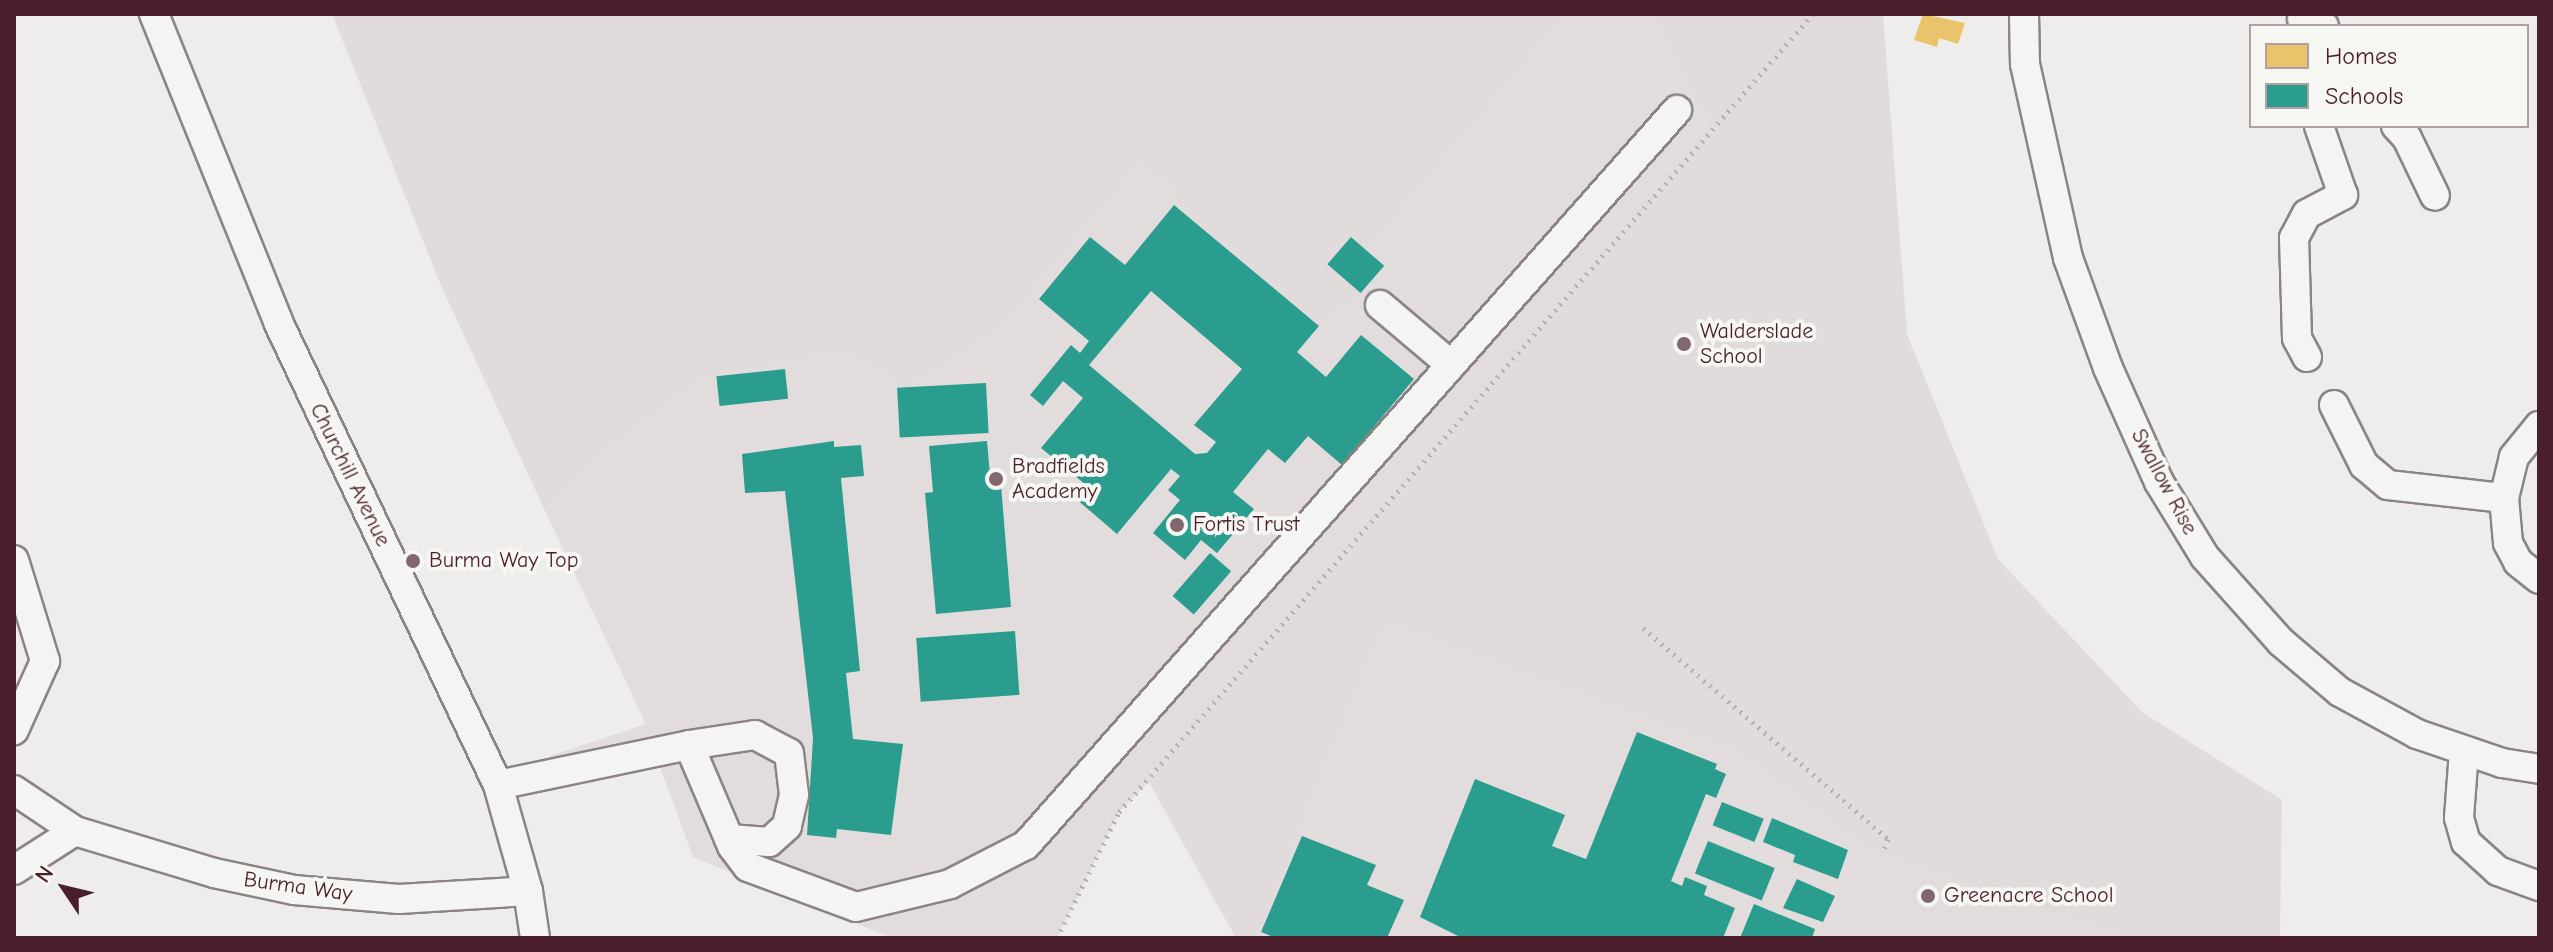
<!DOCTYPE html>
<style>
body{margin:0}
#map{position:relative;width:2553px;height:952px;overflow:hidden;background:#eeedeb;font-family:"Comic Neue",sans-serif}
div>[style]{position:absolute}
.built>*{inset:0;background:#e2dddc}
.green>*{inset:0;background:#e1dcdb}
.homes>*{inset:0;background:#e9c46a}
.schools>*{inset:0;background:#2a9d8f;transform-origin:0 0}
.path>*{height:5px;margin-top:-2.5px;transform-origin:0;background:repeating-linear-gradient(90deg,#b5b1b0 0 2px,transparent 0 8px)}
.roads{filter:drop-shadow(2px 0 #8c8385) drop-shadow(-2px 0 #8c8385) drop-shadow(0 2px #8c8385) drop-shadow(0 -2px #8c8385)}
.minor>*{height:28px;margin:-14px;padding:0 14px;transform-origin:14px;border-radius:14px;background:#f4f4f2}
.dots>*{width:22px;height:22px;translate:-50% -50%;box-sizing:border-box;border:4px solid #f6f6f2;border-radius:50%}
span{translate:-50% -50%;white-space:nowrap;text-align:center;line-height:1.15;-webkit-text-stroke:8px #f6f6f2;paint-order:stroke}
.poi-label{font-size:22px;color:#4a1f2b}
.left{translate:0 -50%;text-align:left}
.street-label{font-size:22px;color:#4a1f2b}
.frame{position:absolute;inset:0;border:16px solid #4a1f2b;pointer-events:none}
.legend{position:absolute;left:2249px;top:24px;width:280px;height:104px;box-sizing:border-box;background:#f6f6f2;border:2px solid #b1a0a2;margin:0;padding:10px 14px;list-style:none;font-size:24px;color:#4a1f2b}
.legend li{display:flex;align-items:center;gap:16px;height:40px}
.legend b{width:40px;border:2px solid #b1a0a2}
.north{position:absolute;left:24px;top:848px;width:80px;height:80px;-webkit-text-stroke:6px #f6f6f2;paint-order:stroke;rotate:305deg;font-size:22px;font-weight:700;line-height:32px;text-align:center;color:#4a1f2b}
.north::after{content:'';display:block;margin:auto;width:28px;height:36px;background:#4a1f2b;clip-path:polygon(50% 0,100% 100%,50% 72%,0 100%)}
</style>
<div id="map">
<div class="built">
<i style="clip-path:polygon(412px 14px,1652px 14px,1685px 87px,1718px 129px,2168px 938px,1236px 938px,1149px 782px,1119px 812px,1057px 938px,892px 938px,693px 857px,659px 764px,561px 788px,550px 756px,646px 724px,545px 511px,614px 446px)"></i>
</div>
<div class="green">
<i style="clip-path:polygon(332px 14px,1566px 14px,1368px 250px,1351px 237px,1328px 264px,1361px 293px,1320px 326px,1174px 205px,1177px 194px,1141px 162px,999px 330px,908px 387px,844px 353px,703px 377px,614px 446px,545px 511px,442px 288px)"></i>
<i style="clip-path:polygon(1652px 14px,1883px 14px,1907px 334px,1998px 559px,2142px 712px,2282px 800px,2280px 938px,2129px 938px,1867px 849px,1742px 754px,1385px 622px,1255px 938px,1236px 938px,1149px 782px,1718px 129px,1685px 87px)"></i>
</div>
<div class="homes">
<i style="clip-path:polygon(1923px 14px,1965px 23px,1958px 44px,1939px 38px,1937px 47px,1914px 40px)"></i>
</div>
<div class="schools">
<i style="clip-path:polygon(evenodd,1174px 205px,1319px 326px,1297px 352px,1326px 377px,1361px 335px,1414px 379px,1342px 465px,1308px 436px,1285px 463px,1268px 449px,1233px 492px,1254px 509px,1217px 553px,1201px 540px,1185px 560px,1153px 533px,1180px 500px,1168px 490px,1180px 476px,1171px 469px,1117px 534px,1075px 498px,1086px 485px,1041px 448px,1083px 398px,1063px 381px,1043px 406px,1030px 395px,1071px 345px,1080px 353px,1089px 341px,1039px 299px,1090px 237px,1125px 265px,1174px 205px,1151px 291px,1242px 369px,1194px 425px,1216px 442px,1207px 453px,1195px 454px,1089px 365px,1151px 291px)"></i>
<i style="left:1351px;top:237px;width:44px;height:36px;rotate:41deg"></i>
<i style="left:785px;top:369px;width:30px;height:69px;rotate:84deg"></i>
<i style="left:986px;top:383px;width:50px;height:89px;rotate:87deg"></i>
<i style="clip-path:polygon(834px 441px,834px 447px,861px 445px,864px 476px,841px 478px,860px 671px,846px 673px,853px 739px,903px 744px,891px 835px,837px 829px,836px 838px,807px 835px,813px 738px,785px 491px,745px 493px,742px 454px)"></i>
<i style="clip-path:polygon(987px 441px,991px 486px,1001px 485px,1011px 607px,936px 614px,925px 493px,933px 492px,929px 446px)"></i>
<i style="left:1210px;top:553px;width:28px;height:57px;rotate:41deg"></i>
<i style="left:1015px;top:631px;width:64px;height:99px;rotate:86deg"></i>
<i style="clip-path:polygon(1637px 732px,1717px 764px,1715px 769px,1726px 774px,1716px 798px,1706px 794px,1671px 881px,1682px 886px,1685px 877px,1707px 886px,1704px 895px,1735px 908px,1723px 938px,1462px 938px,1420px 917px,1475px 779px,1565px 815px,1552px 846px,1586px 859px)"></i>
<i style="left:1722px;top:802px;width:45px;height:25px;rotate:22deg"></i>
<i style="clip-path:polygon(1772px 818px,1848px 850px,1838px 879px,1793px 862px,1795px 855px,1763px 842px)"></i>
<i style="clip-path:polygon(1302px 836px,1376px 865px,1367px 885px,1404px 900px,1387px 938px,1276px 938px,1261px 932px)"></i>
<i style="left:1708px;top:841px;width:72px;height:35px;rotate:22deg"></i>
<i style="clip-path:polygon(1797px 879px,1835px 896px,1823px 922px,1783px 908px)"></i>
<i style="clip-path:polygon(1754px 904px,1815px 929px,1812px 938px,1740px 938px)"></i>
</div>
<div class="path">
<i style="left:1643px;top:628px;width:323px;rotate:40.7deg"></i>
<i style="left:1888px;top:839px;width:16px;rotate:112deg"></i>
<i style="left:1057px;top:938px;width:140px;rotate:-63.8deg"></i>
<i style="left:1119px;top:812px;width:1058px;rotate:-48.99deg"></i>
</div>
<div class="roads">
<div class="minor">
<i style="left:154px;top:14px;width:334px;rotate:68deg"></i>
<i style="left:279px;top:324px;width:510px;rotate:64.59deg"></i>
<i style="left:498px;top:785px;width:110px;rotate:74.2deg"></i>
<i style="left:528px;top:891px;width:48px;rotate:81.5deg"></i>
<i style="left:2024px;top:14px;width:50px;rotate:88.9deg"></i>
<i style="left:2025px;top:64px;width:199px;rotate:77.5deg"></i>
<i style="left:2068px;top:258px;width:117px;rotate:70deg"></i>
<i style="left:2108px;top:368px;width:125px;rotate:65.9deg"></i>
<i style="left:2159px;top:482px;width:88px;rotate:58.5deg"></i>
<i style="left:2205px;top:557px;width:114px;rotate:48.2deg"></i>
<i style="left:2281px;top:642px;width:77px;rotate:40.3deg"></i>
<i style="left:2340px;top:692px;width:88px;rotate:28.6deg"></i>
<i style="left:2417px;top:734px;width:90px;rotate:18.8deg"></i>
<i style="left:2502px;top:763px;width:37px;rotate:9deg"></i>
<i style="left:2302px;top:19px;width:23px;rotate:18deg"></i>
<i style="left:2396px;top:126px;width:16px;rotate:47deg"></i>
<i style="left:2407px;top:138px;width:64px;rotate:64.2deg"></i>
<i style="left:1380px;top:305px;width:93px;rotate:40.2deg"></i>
<i style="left:2307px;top:357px;width:21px;rotate:-118deg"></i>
<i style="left:2297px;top:338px;width:100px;rotate:-91.7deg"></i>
<i style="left:2294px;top:238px;width:27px;rotate:-62deg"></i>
<i style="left:2307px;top:214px;width:41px;rotate:-27.8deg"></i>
<i style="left:2343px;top:195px;width:73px;rotate:-109.2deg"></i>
<i style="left:2334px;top:405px;width:67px;rotate:63.4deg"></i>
<i style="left:2364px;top:465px;width:31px;rotate:40deg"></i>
<i style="left:2388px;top:485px;width:117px;rotate:6.4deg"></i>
<i style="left:2539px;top:426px;width:40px;rotate:129deg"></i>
<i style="left:2514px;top:457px;width:42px;rotate:103.7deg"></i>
<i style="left:2504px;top:498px;width:45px;rotate:84.9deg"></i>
<i style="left:2508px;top:543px;width:21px;rotate:62deg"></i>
<i style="left:2518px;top:562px;width:27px;rotate:39deg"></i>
<i style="left:14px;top:560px;width:106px;rotate:72.9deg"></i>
<i style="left:45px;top:661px;width:76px;rotate:114.2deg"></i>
<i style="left:689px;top:745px;width:67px;rotate:-8.6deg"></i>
<i style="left:755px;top:735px;width:38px;rotate:28deg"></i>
<i style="left:789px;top:753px;width:42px;rotate:83.2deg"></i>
<i style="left:794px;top:795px;width:32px;rotate:103deg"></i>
<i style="left:787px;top:826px;width:24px;rotate:138deg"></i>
<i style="left:769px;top:842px;width:40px;rotate:-175.7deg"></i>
<i style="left:2464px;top:751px;width:67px;rotate:94.3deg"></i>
<i style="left:2459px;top:818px;width:25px;rotate:74deg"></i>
<i style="left:2466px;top:842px;width:43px;rotate:42.2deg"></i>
<i style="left:2498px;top:871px;width:44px;rotate:20.1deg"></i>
<i style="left:498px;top:785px;width:195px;rotate:-11.8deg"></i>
<i style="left:689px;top:745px;width:110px;rotate:66.9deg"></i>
<i style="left:732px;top:846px;width:26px;rotate:53deg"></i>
<i style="left:748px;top:867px;width:115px;rotate:20.3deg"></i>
<i style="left:856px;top:907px;width:97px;rotate:-13.7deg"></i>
<i style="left:950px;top:884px;width:85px;rotate:-27.2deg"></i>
<i style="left:1026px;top:845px;width:982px;rotate:-48.47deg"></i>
<i style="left:14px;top:790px;width:73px;rotate:33.9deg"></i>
<i style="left:75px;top:831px;width:145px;rotate:16.8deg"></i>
<i style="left:214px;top:873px;width:82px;rotate:12deg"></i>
<i style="left:294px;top:890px;width:105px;rotate:4.9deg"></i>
<i style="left:399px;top:899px;width:129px;rotate:-3.5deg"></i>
<i style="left:14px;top:870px;width:72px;rotate:-32.6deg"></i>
</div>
</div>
<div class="dots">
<i style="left:1684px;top:344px;background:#83676e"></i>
<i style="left:996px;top:479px;background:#83676e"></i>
<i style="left:1177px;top:525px;background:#83676e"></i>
<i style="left:413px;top:561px;background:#83676e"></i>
<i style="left:1928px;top:896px;background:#83676e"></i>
</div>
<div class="poi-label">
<span class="left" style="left:1700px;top:344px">Walderslade<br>School</span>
<span class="left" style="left:1012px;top:479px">Bradfields<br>Academy</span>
<span class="left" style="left:1193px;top:525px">Fortis Trust</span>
<span class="left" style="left:429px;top:561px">Burma Way Top</span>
<span class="left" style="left:1944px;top:896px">Greenacre School</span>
</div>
<div class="street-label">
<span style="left:350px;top:475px;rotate:64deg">Churchill Avenue</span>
<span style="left:2164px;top:482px;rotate:62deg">Swallow Rise</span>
<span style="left:298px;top:887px;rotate:8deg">Burma Way</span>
</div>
<div class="frame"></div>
<ul class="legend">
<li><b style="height:22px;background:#e9c46a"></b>Homes</li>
<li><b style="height:22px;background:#2a9d8f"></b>Schools</li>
</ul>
<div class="north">N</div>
</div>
